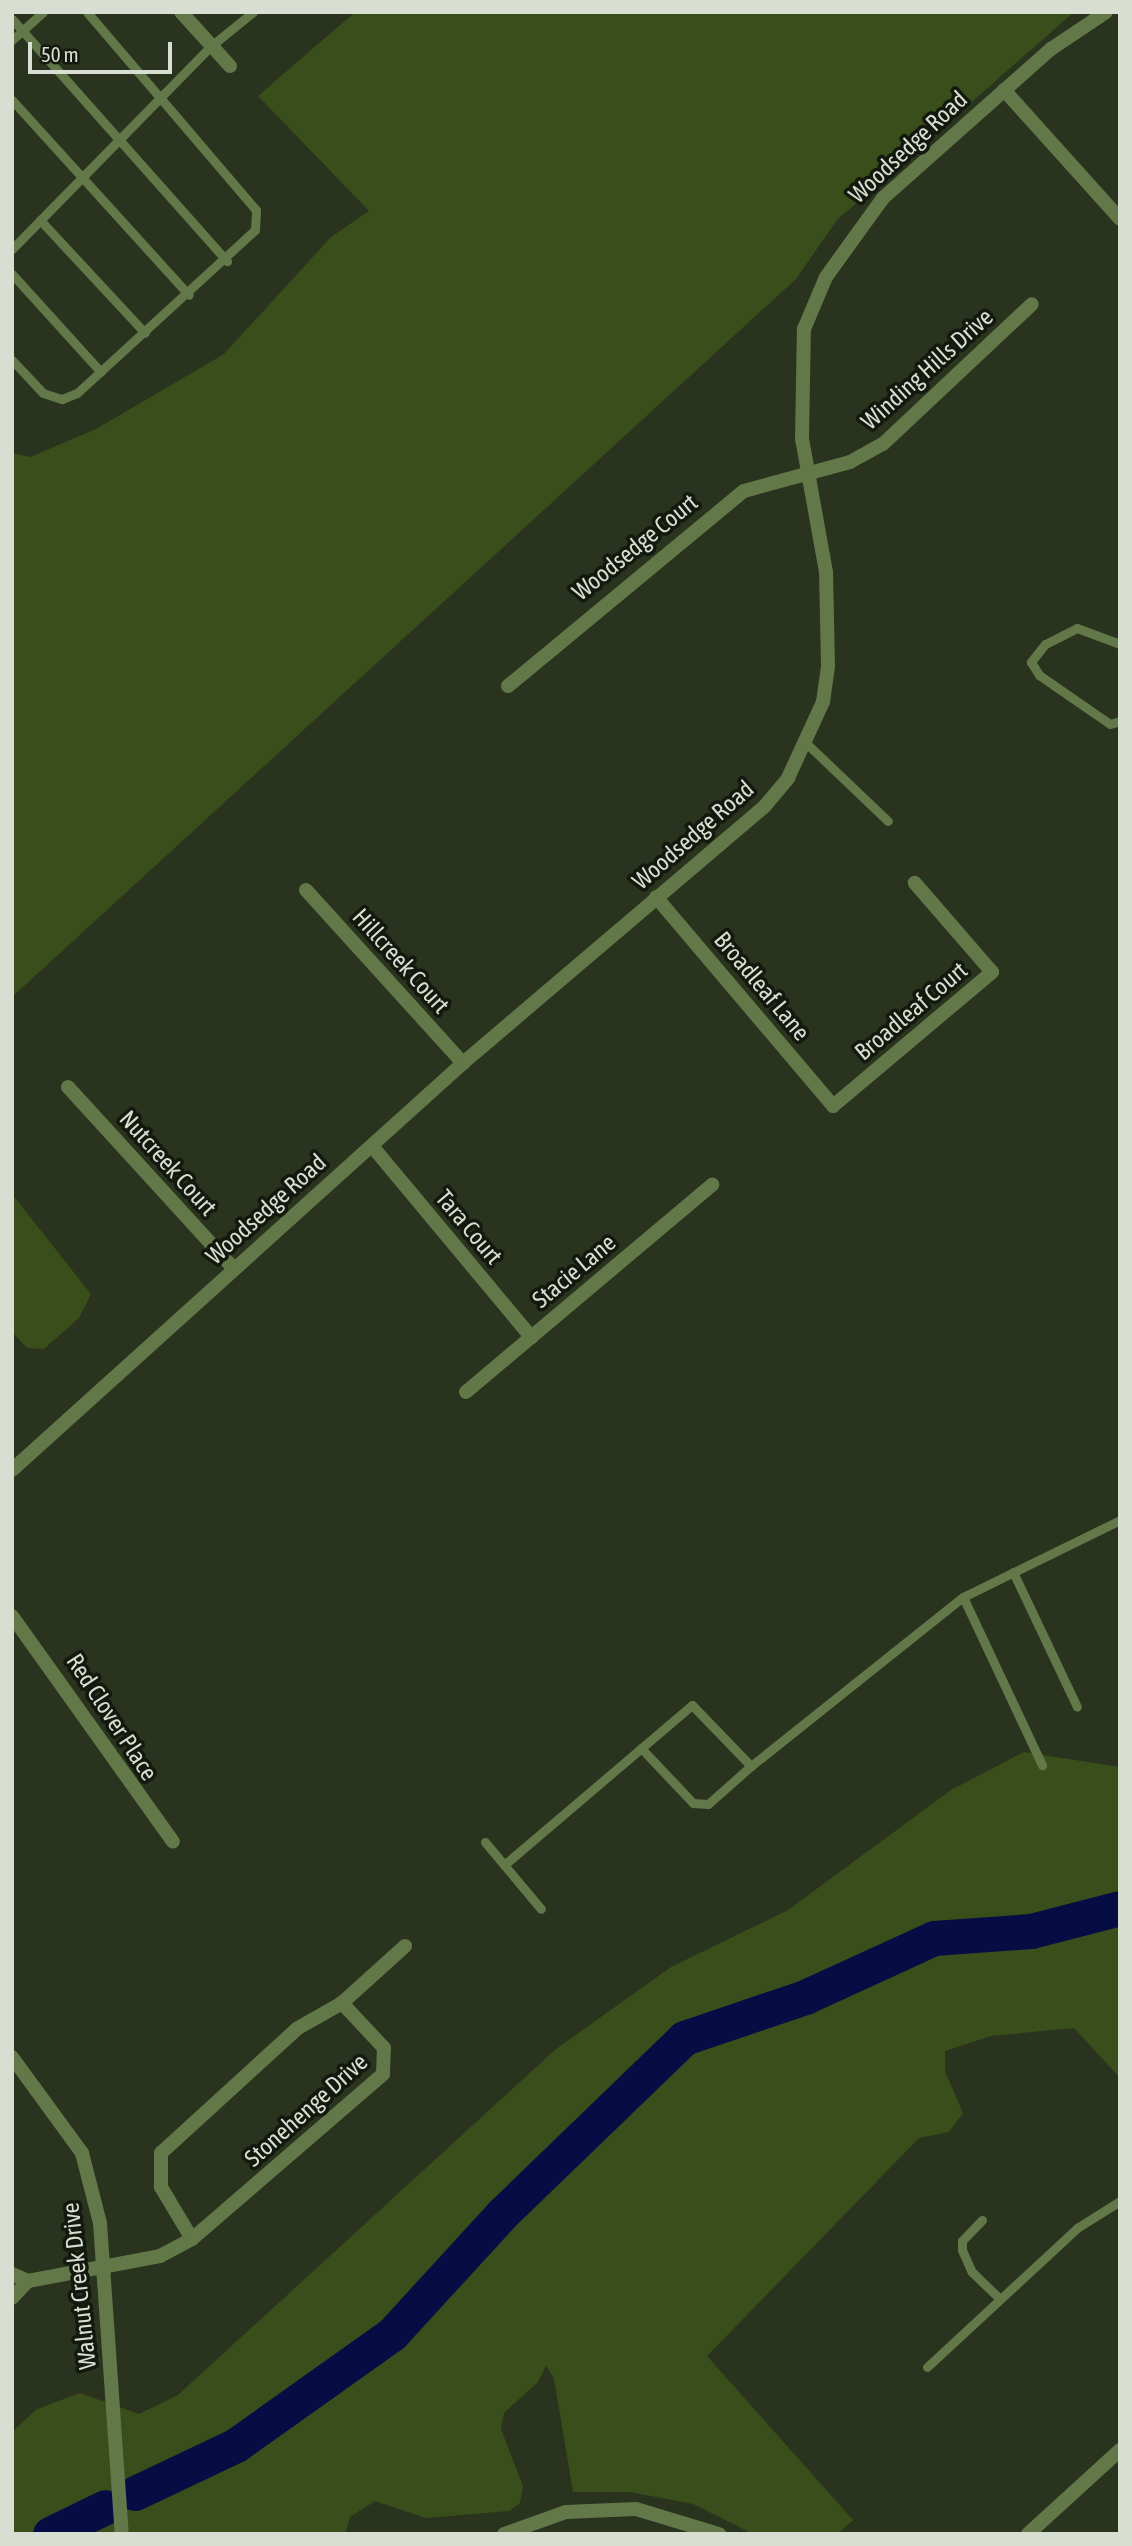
<!DOCTYPE html>
<style>
body{margin:0}
#map{position:relative;width:1132px;height:2546px;overflow:hidden;background:#29331d;font-family:"Asap Condensed",sans-serif}
div>[style]{position:absolute}
.green>*{inset:0;background:#394e1a}
.river>*{height:35px;margin:-17.5px;padding:0 17.5px;transform-origin:17.5px;border-radius:17.5px;background:#060d45}
.service>*{height:9px;margin:-4.5px;padding:0 4.5px;transform-origin:4.5px;border-radius:4.5px;background:#627849}
.minor>*{height:14px;margin:-7px;padding:0 7px;transform-origin:7px;border-radius:7px;background:#627849}
span{translate:-50% -50%;white-space:nowrap;text-align:center;line-height:1.15;-webkit-text-stroke:7px #14190f;paint-order:stroke}
.street-label{font-size:24px;color:#d8ded1}
.frame{position:absolute;inset:0;border:14px solid #d8ded1;pointer-events:none}
.scale{position:absolute;left:28px;top:42px;width:144px;height:32px;box-sizing:border-box;border:4px solid #d8ded1;border-top:0;padding-left:9px;font-size:21px;line-height:24px;white-space:nowrap;color:#d8ded1;-webkit-text-stroke:5px #14190f;paint-order:stroke}
</style>
<div id="map">
<div class="green">
<i style="clip-path:polygon(355px 12px,1074px 12px,837px 220px,796px 279px,12px 997px,12px 453px,30px 457px,96px 429px,224px 354px,331px 237px,369px 211px,258px 96px)"></i>
<i style="clip-path:polygon(12px 1194px,91px 1294px,79px 1318px,44px 1349px,27px 1348px,12px 1332px)"></i>
<i style="clip-path:polygon(1024px 1752px,1120px 1767px,1120px 2078px,1074px 2028px,991px 2036px,945px 2051px,945px 2071px,963px 2113px,949px 2132px,919px 2138px,707px 2356px,853px 2520px,838px 2534px,753px 2534px,693px 2504px,630px 2492px,573px 2492px,554px 2379px,546px 2365px,538px 2382px,504px 2413px,501px 2429px,523px 2486px,520px 2503px,509px 2511px,426px 2518px,375px 2501px,350px 2517px,345px 2534px,12px 2534px,12px 2432px,37px 2409px,80px 2393px,139px 2414px,178px 2395px,556px 2049px,671px 1967px,788px 1910px,951px 1790px)"></i>
</div>
<div class="river">
<i style="left:135px;top:2493px;width:112px;rotate:-25.4deg"></i>
<i style="left:236px;top:2445px;width:191px;rotate:-35.4deg"></i>
<i style="left:392px;top:2334px;width:164px;rotate:-47.5deg"></i>
<i style="left:503px;top:2213px;width:252px;rotate:-44deg"></i>
<i style="left:684px;top:2038px;width:128px;rotate:-18.7deg"></i>
<i style="left:805px;top:1997px;width:142px;rotate:-24.6deg"></i>
<i style="left:934px;top:1938px;width:97px;rotate:-4.1deg"></i>
<i style="left:1031px;top:1931px;width:92px;rotate:-14.5deg"></i>
<i style="left:50px;top:2534px;width:61px;rotate:-26.1deg"></i>
</div>
<div class="service">
<i style="left:12px;top:19px;width:324px;rotate:48.4deg"></i>
<i style="left:12px;top:40px;width:42px;rotate:-42.1deg"></i>
<i style="left:12px;top:100px;width:263px;rotate:47.8deg"></i>
<i style="left:40px;top:220px;width:154px;rotate:47.1deg"></i>
<i style="left:12px;top:249px;width:284px;rotate:-45.6deg"></i>
<i style="left:211px;top:46px;width:54px;rotate:-39deg"></i>
<i style="left:12px;top:274px;width:132px;rotate:47.8deg"></i>
<i style="left:12px;top:360px;width:45px;rotate:46.8deg"></i>
<i style="left:43px;top:393px;width:20px;rotate:18deg"></i>
<i style="left:62px;top:399px;width:16px;rotate:-22deg"></i>
<i style="left:77px;top:393px;width:241px;rotate:-42.5deg"></i>
<i style="left:255px;top:230px;width:20px;rotate:-87deg"></i>
<i style="left:256px;top:210px;width:260px;rotate:-130.5deg"></i>
<i style="left:1120px;top:644px;width:46px;rotate:-159.6deg"></i>
<i style="left:1077px;top:628px;width:36px;rotate:153deg"></i>
<i style="left:1045px;top:644px;width:23px;rotate:128deg"></i>
<i style="left:1031px;top:662px;width:15px;rotate:58deg"></i>
<i style="left:1039px;top:675px;width:86px;rotate:34.6deg"></i>
<i style="left:1110px;top:724px;width:10px;rotate:-17deg"></i>
<i style="left:806px;top:743px;width:113px;rotate:43.6deg"></i>
<i style="left:1013px;top:1572px;width:149px;rotate:64.6deg"></i>
<i style="left:963px;top:1597px;width:186px;rotate:64.8deg"></i>
<i style="left:641px;top:1748px;width:76px;rotate:46.6deg"></i>
<i style="left:693px;top:1803px;width:15px;rotate:4deg"></i>
<i style="left:708px;top:1804px;width:57px;rotate:-41.5deg"></i>
<i style="left:485px;top:1842px;width:87px;rotate:50.1deg"></i>
<i style="left:504px;top:1865px;width:247px;rotate:-40.4deg"></i>
<i style="left:692px;top:1705px;width:85px;rotate:46deg"></i>
<i style="left:751px;top:1766px;width:271px;rotate:-38.6deg"></i>
<i style="left:963px;top:1597px;width:175px;rotate:-26.1deg"></i>
<i style="left:982px;top:2220px;width:29px;rotate:134deg"></i>
<i style="left:962px;top:2241px;width:9px;rotate:90deg"></i>
<i style="left:962px;top:2250px;width:24px;rotate:66deg"></i>
<i style="left:972px;top:2272px;width:39px;rotate:44deg"></i>
<i style="left:927px;top:2367px;width:205px;rotate:-42.8deg"></i>
<i style="left:1077px;top:2228px;width:51px;rotate:-32.1deg"></i>
</div>
<div class="minor">
<i style="left:181px;top:12px;width:73px;rotate:47.8deg"></i>
<i style="left:1004px;top:90px;width:173px;rotate:48deg"></i>
<i style="left:508px;top:686px;width:306px;rotate:-39.6deg"></i>
<i style="left:744px;top:491px;width:110px;rotate:-15.3deg"></i>
<i style="left:850px;top:462px;width:38px;rotate:-29deg"></i>
<i style="left:883px;top:444px;width:204px;rotate:-43.2deg"></i>
<i style="left:306px;top:890px;width:234px;rotate:47.8deg"></i>
<i style="left:656px;top:897px;width:274px;rotate:49.7deg"></i>
<i style="left:833px;top:1106px;width:208px;rotate:-40.1deg"></i>
<i style="left:992px;top:972px;width:118px;rotate:-130.9deg"></i>
<i style="left:68px;top:1087px;width:246px;rotate:47.6deg"></i>
<i style="left:372px;top:1146px;width:249px;rotate:50.2deg"></i>
<i style="left:466px;top:1392px;width:322px;rotate:-40.1deg"></i>
<i style="left:12px;top:1470px;width:607px;rotate:-42.06deg"></i>
<i style="left:463px;top:1063px;width:395px;rotate:-40.4deg"></i>
<i style="left:764px;top:807px;width:38px;rotate:-50deg"></i>
<i style="left:788px;top:778px;width:84px;rotate:-65.3deg"></i>
<i style="left:823px;top:702px;width:36px;rotate:-82deg"></i>
<i style="left:828px;top:666px;width:94px;rotate:-91.2deg"></i>
<i style="left:826px;top:572px;width:135px;rotate:-100.2deg"></i>
<i style="left:802px;top:439px;width:110px;rotate:-89deg"></i>
<i style="left:804px;top:329px;width:56px;rotate:-67.1deg"></i>
<i style="left:826px;top:277px;width:97px;rotate:-54.2deg"></i>
<i style="left:883px;top:198px;width:225px;rotate:-41.6deg"></i>
<i style="left:1051px;top:49px;width:66px;rotate:-33.9deg"></i>
<i style="left:12px;top:1616px;width:277px;rotate:54.5deg"></i>
<i style="left:12px;top:2057px;width:119px;rotate:53.9deg"></i>
<i style="left:82px;top:2153px;width:72px;rotate:75.6deg"></i>
<i style="left:100px;top:2223px;width:312px;rotate:86deg"></i>
<i style="left:192px;top:2239px;width:61px;rotate:-120.8deg"></i>
<i style="left:161px;top:2187px;width:34px;rotate:-90deg"></i>
<i style="left:161px;top:2153px;width:185px;rotate:-42.4deg"></i>
<i style="left:298px;top:2028px;width:51px;rotate:-29.6deg"></i>
<i style="left:342px;top:2003px;width:85px;rotate:-42.1deg"></i>
<i style="left:12px;top:2274px;width:17px;rotate:24deg"></i>
<i style="left:12px;top:2298px;width:23px;rotate:-47deg"></i>
<i style="left:28px;top:2281px;width:134px;rotate:-10.7deg"></i>
<i style="left:160px;top:2256px;width:36px;rotate:-28deg"></i>
<i style="left:192px;top:2239px;width:252px;rotate:-40.8deg"></i>
<i style="left:383px;top:2074px;width:26px;rotate:-88deg"></i>
<i style="left:384px;top:2048px;width:62px;rotate:-133deg"></i>
<i style="left:504px;top:2534px;width:66px;rotate:-19.5deg"></i>
<i style="left:566px;top:2512px;width:70px;rotate:-2.5deg"></i>
<i style="left:636px;top:2509px;width:87px;rotate:16.8deg"></i>
<i style="left:1028px;top:2534px;width:125px;rotate:-42.4deg"></i>
</div>
<div class="street-label">
<span style="left:908px;top:147px;rotate:-43deg">Woodsedge Road</span>
<span style="left:927px;top:369px;rotate:-42deg">Winding Hills Drive</span>
<span style="left:635px;top:547px;rotate:-39deg">Woodsedge Court</span>
<span style="left:693px;top:835px;rotate:-41deg">Woodsedge Road</span>
<span style="left:401px;top:961px;rotate:48deg">Hillcreek Court</span>
<span style="left:762px;top:986px;rotate:50deg">Broadleaf Lane</span>
<span style="left:911px;top:1011px;rotate:-40deg">Broadleaf Court</span>
<span style="left:168px;top:1163px;rotate:48deg">Nutcreek Court</span>
<span style="left:266px;top:1209px;rotate:-42deg">Woodsedge Road</span>
<span style="left:469px;top:1227px;rotate:50deg">Tara Court</span>
<span style="left:574px;top:1271px;rotate:-40deg">Stacie Lane</span>
<span style="left:112px;top:1717px;rotate:57deg">Red Clover Place</span>
<span style="left:306px;top:2110px;rotate:-42deg">Stonehenge Drive</span>
<span style="left:79px;top:2286px;rotate:-96deg">Walnut Creek Drive</span>
</div>
<div class="frame"></div>
<div class="scale">50 m</div>
</div>
